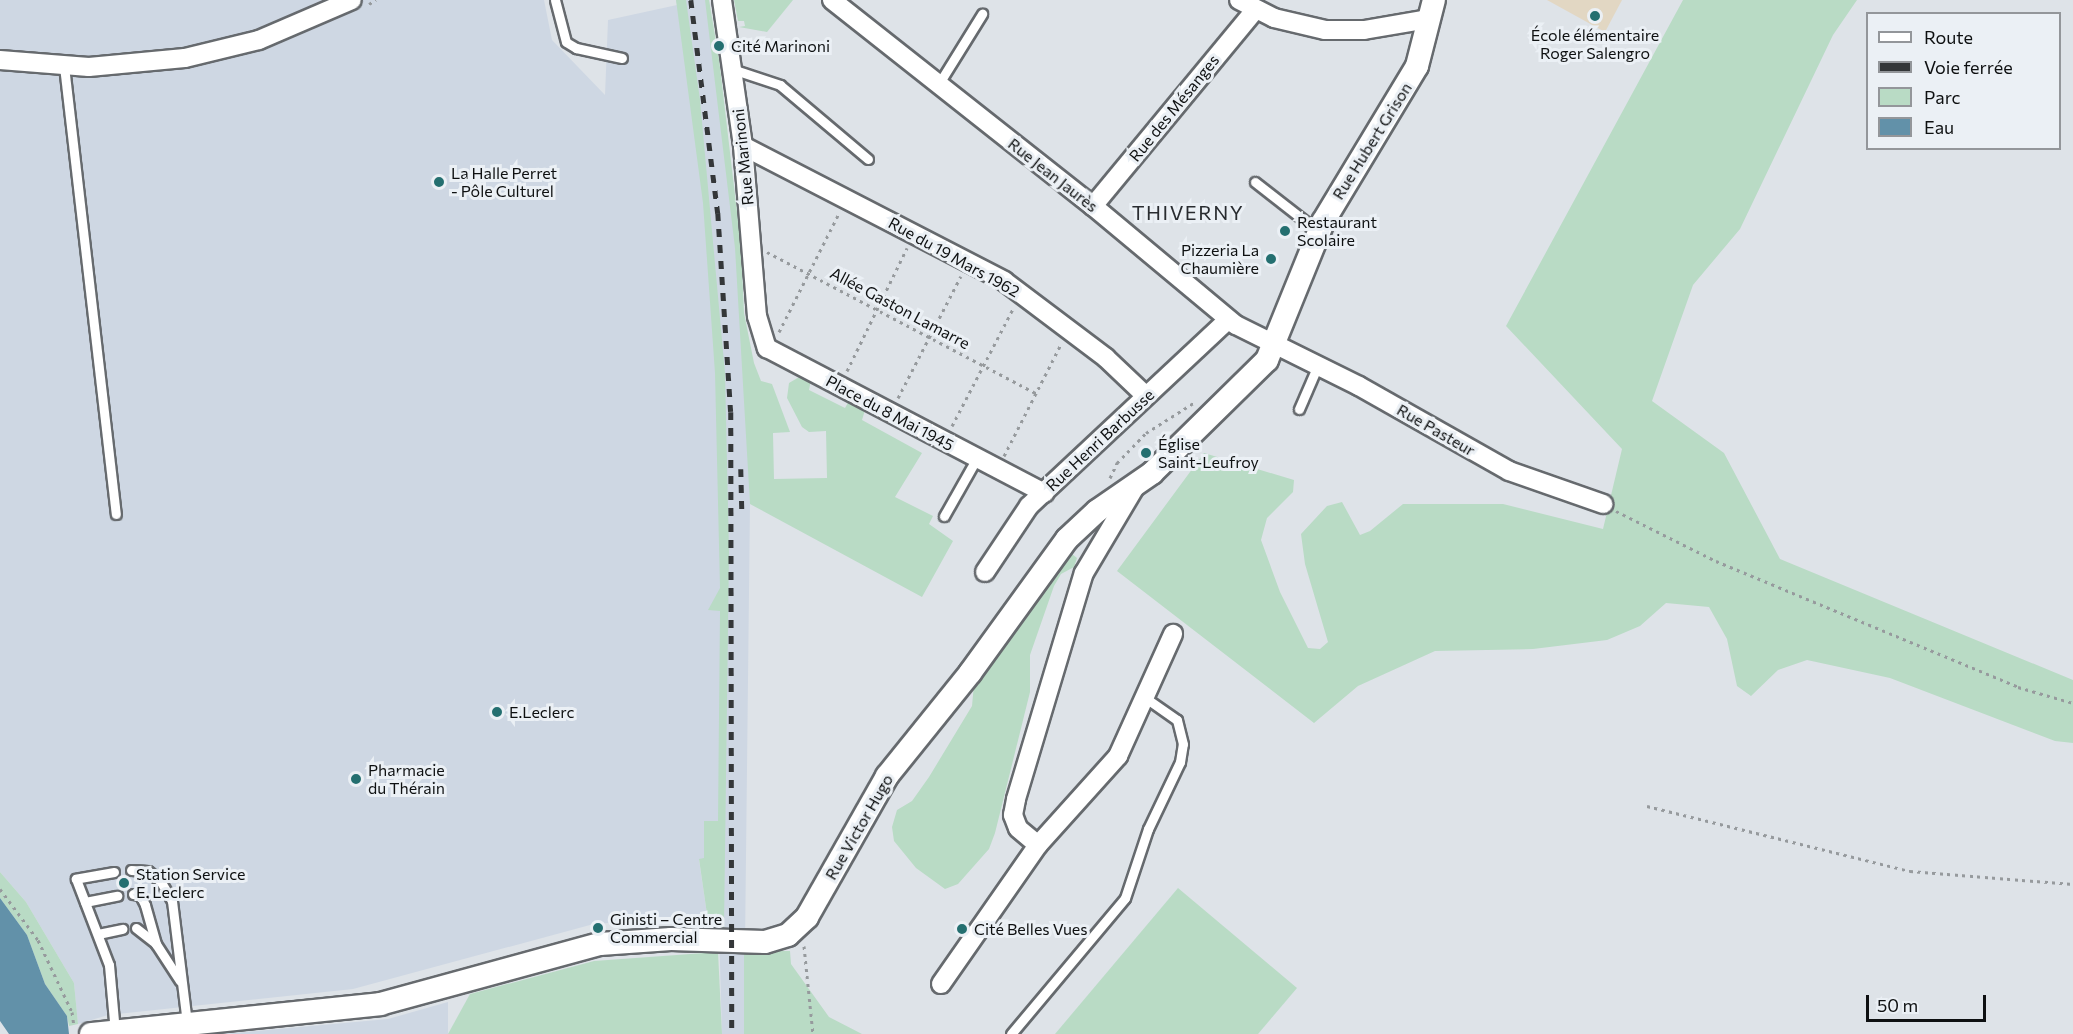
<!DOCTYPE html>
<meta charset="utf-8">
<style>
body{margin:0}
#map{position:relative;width:2073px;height:1034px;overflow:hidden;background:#dee3e8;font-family:Commissioner,sans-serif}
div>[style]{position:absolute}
.built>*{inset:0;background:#ced7e3}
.education>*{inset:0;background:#e2d7c3}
.green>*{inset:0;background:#b9dbc5}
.water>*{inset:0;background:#6291a9}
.path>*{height:3px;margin-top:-1.5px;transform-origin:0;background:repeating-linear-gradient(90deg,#969a9d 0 3px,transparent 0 7.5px)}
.roads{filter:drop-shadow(2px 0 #666a6e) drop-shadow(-2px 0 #666a6e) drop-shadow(0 2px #666a6e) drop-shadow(0 -2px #666a6e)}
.service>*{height:9px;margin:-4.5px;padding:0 4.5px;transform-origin:4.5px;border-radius:4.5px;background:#fff}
.minor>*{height:18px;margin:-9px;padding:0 9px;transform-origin:9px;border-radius:9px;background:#fff}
.tertiary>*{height:22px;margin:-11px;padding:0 11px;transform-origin:11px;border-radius:11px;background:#fff}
.rail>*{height:4.5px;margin-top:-2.25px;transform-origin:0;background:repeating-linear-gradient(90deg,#343739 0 8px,transparent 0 16px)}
.dots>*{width:16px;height:16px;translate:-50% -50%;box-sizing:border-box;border:3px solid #ebf0f5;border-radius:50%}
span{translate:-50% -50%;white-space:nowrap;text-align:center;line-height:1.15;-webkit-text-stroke:6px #ebf0f5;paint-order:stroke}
.poi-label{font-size:16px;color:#0e1011}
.left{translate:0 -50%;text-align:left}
.right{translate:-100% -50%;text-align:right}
.street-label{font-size:16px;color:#0e1011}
.quarter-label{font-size:20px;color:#292c30;letter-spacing:1.5px}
.legend{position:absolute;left:1866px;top:12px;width:195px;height:138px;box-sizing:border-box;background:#ebf0f5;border:2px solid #93969a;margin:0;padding:8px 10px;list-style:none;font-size:18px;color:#0e1011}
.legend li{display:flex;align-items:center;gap:12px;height:30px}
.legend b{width:30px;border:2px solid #93969a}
.scale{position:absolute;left:1866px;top:995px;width:120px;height:27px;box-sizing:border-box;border:3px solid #0e1011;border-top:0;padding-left:8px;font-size:18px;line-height:21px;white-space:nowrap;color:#0e1011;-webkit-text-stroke:4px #ebf0f5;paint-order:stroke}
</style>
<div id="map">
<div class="built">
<i style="clip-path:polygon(0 0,544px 0,552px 40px,605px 95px,608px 20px,677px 5px,676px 0,709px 0,741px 246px,750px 504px,744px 1034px,722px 1034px,717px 858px,699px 860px,708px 921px,643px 919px,590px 925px,353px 989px,108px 1015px,78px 1024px,74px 983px,26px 902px,0 872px)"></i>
<i style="clip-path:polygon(448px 1002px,448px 1034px,223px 1034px,388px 1019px)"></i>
</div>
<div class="education">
<i style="clip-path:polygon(1547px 0,1622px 0,1605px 32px)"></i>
</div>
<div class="green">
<i style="clip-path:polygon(676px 0,686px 0,700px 100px,725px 373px,729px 552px,724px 928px,708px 921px,699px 859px,704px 858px,704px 821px,718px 821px,720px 611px,708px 610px,720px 588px,715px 373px,703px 203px)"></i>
<i style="clip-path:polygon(705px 0,709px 0,719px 59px,741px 246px,744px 313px,754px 363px,761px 381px,772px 384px,790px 432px,773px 433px,774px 479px,827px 478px,826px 431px,809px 432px,802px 427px,787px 398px,789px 383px,801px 376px,811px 380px,809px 390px,845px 408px,849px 401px,865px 410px,862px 420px,922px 453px,895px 497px,933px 516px,929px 524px,953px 541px,922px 597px,750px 504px,735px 248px)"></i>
<i style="clip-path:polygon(734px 0,793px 0,767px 32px,739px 27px,745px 26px,744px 21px,738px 21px)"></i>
<i style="clip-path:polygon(1683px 0,1857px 0,1833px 35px,1740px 229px,1693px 285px,1652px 401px,1724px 453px,1780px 559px,2073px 680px,2073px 743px,2055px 741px,1890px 678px,1807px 660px,1778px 670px,1751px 696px,1737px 686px,1727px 639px,1709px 607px,1666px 603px,1640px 626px,1607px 640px,1533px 649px,1435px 651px,1358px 686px,1314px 723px,1117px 571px,1204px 453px,1294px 480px,1293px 492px,1267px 518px,1261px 540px,1280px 592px,1308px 648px,1320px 649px,1328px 642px,1305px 564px,1301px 534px,1327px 506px,1342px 502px,1360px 535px,1370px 531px,1403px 504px,1503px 504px,1603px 529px,1622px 449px,1506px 326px)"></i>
<i style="clip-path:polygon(1072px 554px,1077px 558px,1074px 567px,1061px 574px,1054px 586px,1030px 655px,1030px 692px,995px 833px,989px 849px,958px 884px,945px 889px,916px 868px,894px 841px,892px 827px,897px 810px,912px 801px,929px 777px,972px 706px,974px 684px)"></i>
<i style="clip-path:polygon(0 872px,26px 902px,74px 983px,78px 1024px,69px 1026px,67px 1016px,45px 984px,27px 935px,0 898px)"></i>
<i style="clip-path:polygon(1178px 888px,1297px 988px,1258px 1034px,1055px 1034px)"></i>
<i style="clip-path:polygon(744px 951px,790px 951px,791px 964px,829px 1017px,862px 1034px,744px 1034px)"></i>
<i style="clip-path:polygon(718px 952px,722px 1034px,448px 1034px,470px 994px,594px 961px)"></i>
</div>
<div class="water">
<i style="clip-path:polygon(0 898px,27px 935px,45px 984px,67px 1016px,69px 1034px,9px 1034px,0 1021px)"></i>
</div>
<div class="path">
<i style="left:369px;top:4px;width:8px;rotate:-30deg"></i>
<i style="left:767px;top:252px;width:304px;rotate:27.7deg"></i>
<i style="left:779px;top:332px;width:131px;rotate:-63.2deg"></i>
<i style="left:847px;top:371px;width:137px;rotate:-64deg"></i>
<i style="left:898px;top:398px;width:137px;rotate:-62.7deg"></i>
<i style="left:952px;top:426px;width:134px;rotate:-62.5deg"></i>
<i style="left:1004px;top:456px;width:126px;rotate:-63deg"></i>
<i style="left:1110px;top:478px;width:17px;rotate:-65deg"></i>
<i style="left:1117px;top:463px;width:42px;rotate:-46deg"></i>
<i style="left:1146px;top:433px;width:58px;rotate:-32.3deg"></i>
<i style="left:1616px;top:511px;width:112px;rotate:26.6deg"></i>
<i style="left:1716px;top:561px;width:327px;rotate:22.6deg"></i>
<i style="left:2018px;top:687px;width:57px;rotate:16.2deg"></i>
<i style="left:1647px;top:806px;width:271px;rotate:13.9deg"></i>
<i style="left:1910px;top:871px;width:164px;rotate:4.6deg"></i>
<i style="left:0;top:889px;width:64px;rotate:53.3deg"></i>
<i style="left:38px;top:940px;width:80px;rotate:64.7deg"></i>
<i style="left:72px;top:1012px;width:14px;rotate:82deg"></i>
<i style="left:804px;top:946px;width:88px;rotate:84.2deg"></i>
</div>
<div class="roads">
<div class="service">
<i style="left:555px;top:0;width:43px;rotate:75.3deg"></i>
<i style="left:566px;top:42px;width:12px;rotate:31deg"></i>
<i style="left:576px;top:48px;width:47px;rotate:12.3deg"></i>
<i style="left:64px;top:66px;width:451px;rotate:83.4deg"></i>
<i style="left:732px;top:69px;width:51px;rotate:18.4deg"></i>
<i style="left:780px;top:85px;width:115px;rotate:40.1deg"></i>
<i style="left:938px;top:85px;width:84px;rotate:-58.2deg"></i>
<i style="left:1255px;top:182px;width:81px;rotate:38deg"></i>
<i style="left:1299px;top:409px;width:48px;rotate:-66.6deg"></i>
<i style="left:944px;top:516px;width:67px;rotate:-60.4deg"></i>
<i style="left:131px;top:870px;width:17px;rotate:3deg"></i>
<i style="left:148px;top:871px;width:17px;rotate:40deg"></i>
<i style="left:161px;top:882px;width:22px;rotate:60deg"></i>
<i style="left:172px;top:901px;width:124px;rotate:83deg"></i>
<i style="left:114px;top:872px;width:39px;rotate:170deg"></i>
<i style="left:76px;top:879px;width:92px;rotate:69deg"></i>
<i style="left:109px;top:965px;width:67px;rotate:84.9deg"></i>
<i style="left:133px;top:894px;width:7px;rotate:8deg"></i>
<i style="left:140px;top:895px;width:11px;rotate:63deg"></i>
<i style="left:145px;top:905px;width:41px;rotate:74.2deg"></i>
<i style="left:156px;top:944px;width:44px;rotate:57deg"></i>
<i style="left:85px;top:902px;width:33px;rotate:-11deg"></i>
<i style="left:136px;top:928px;width:24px;rotate:38deg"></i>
<i style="left:98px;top:934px;width:25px;rotate:-12deg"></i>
<i style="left:1011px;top:1034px;width:177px;rotate:-50deg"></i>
<i style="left:1125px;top:898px;width:73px;rotate:-71.6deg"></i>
<i style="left:1148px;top:829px;width:74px;rotate:-64.5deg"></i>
<i style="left:1180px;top:762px;width:18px;rotate:-81deg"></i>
<i style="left:1183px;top:744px;width:25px;rotate:-104deg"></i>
<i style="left:1177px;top:720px;width:39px;rotate:-145deg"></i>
</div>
<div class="minor">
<i style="left:722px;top:0;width:148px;rotate:81.8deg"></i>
<i style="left:743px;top:146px;width:171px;rotate:85.3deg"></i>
<i style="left:757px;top:316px;width:34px;rotate:73deg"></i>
<i style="left:767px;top:348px;width:313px;rotate:27.6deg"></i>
<i style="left:832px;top:0;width:333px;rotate:38.3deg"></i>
<i style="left:1093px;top:206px;width:186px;rotate:39.8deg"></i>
<i style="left:1236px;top:325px;width:137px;rotate:26.4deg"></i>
<i style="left:1359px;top:386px;width:172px;rotate:29.5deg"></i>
<i style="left:1509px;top:471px;width:100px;rotate:19.3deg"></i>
<i style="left:1239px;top:0;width:39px;rotate:27deg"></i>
<i style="left:1274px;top:18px;width:52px;rotate:13.2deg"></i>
<i style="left:1325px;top:30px;width:39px"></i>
<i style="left:1364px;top:30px;width:66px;rotate:-9.6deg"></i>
<i style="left:0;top:60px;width:89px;rotate:4.5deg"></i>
<i style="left:89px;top:67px;width:96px;rotate:-5.4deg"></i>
<i style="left:185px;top:58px;width:76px;rotate:-13.7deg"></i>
<i style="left:259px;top:40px;width:101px;rotate:-23.3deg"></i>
<i style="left:743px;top:146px;width:294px;rotate:27.3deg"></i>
<i style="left:1004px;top:281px;width:128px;rotate:37deg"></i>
<i style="left:1106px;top:358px;width:55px;rotate:43.5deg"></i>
<i style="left:1093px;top:206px;width:254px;rotate:-50.4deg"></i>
<i style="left:985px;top:572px;width:79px;rotate:-56.3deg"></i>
<i style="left:1029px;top:506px;width:272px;rotate:-43.1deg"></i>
<i style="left:1038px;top:845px;width:26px;rotate:-140deg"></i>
<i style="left:1018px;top:828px;width:14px;rotate:-111deg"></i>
<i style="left:1013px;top:815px;width:16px;rotate:-79deg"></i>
<i style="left:1016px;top:799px;width:236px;rotate:-73.3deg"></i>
<i style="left:1084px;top:573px;width:100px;rotate:-59.3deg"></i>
<i style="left:941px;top:984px;width:169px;rotate:-55.1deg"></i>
<i style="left:1038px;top:845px;width:120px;rotate:-48deg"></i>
<i style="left:1118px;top:756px;width:134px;rotate:-65.7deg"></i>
</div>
<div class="tertiary">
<i style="left:91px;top:1034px;width:291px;rotate:-5.9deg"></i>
<i style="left:380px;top:1004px;width:228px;rotate:-15.3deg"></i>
<i style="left:600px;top:944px;width:71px;rotate:-4deg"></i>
<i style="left:671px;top:939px;width:94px;rotate:1.8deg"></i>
<i style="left:765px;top:942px;width:24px;rotate:-17deg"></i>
<i style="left:788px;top:935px;width:26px;rotate:-43deg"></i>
<i style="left:807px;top:917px;width:162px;rotate:-60.4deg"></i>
<i style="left:887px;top:776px;width:132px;rotate:-51.1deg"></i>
<i style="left:970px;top:673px;width:165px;rotate:-54.1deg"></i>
<i style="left:1067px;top:539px;width:41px;rotate:-43deg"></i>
<i style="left:1097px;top:511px;width:67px;rotate:-34.6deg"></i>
<i style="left:1152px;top:473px;width:161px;rotate:-44.5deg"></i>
<i style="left:1267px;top:360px;width:149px;rotate:-67.9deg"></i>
<i style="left:1323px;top:222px;width:182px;rotate:-58.9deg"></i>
<i style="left:1417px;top:66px;width:68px;rotate:-75.6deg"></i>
</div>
</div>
<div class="rail">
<i style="left:691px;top:0;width:215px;rotate:82.8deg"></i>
<i style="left:718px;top:213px;width:199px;rotate:86.3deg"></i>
<i style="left:731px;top:412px;width:622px;rotate:89.91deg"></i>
<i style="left:741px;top:469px;width:42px;rotate:88.6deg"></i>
</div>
<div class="dots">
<i style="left:1595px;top:16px;background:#246f70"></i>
<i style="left:719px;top:46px;background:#246f70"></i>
<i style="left:439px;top:182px;background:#246f70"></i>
<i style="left:1285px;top:231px;background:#246f70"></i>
<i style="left:1271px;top:259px;background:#246f70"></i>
<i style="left:1146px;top:453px;background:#246f70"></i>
<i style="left:497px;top:712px;background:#246f70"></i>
<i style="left:356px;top:779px;background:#246f70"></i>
<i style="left:124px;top:883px;background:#246f70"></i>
<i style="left:598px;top:928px;background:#246f70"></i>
<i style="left:962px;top:929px;background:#246f70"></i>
</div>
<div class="poi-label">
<span style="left:1595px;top:44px">École élémentaire<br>Roger Salengro</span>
<span class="left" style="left:731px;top:46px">Cité Marinoni</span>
<span class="left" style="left:451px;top:182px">La Halle Perret<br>- Pôle Culturel</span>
<span class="left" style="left:1297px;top:231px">Restaurant<br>Scolaire</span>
<span class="right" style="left:1259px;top:259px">Pizzeria La<br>Chaumière</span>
<span class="left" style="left:1158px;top:453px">Église<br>Saint-Leufroy</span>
<span class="left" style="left:509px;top:712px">E.Leclerc</span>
<span class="left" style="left:368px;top:779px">Pharmacie<br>du Thérain</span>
<span class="left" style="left:136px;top:883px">Station Service<br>E. Leclerc</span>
<span class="left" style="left:610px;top:928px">Ginisti – Centre<br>Commercial</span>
<span class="left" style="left:974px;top:929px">Cité Belles Vues</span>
</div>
<div class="street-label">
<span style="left:1174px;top:108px;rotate:-51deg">Rue des Mésanges</span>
<span style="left:1372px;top:141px;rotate:-58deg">Rue Hubert Grison</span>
<span style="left:743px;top:157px;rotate:-96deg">Rue Marinoni</span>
<span style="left:1053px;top:175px;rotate:38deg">Rue Jean Jaurès</span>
<span style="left:954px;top:257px;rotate:29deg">Rue du 19 Mars 1962</span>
<span style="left:900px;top:308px;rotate:28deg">Allée Gaston Lamarre</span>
<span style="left:890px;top:413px;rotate:28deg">Place du 8 Mai 1945</span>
<span style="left:1436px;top:430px;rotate:30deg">Rue Pasteur</span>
<span style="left:1100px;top:440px;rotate:-43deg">Rue Henri Barbusse</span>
<span style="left:859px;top:827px;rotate:-60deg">Rue Victor Hugo</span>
</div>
<div class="quarter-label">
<span style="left:1188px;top:212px">THIVERNY</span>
</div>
<ul class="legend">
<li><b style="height:8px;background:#fff"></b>Route</li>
<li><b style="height:8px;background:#343739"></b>Voie ferrée</li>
<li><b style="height:16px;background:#b9dbc5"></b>Parc</li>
<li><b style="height:16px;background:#6291a9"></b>Eau</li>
</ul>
<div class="scale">50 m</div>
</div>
